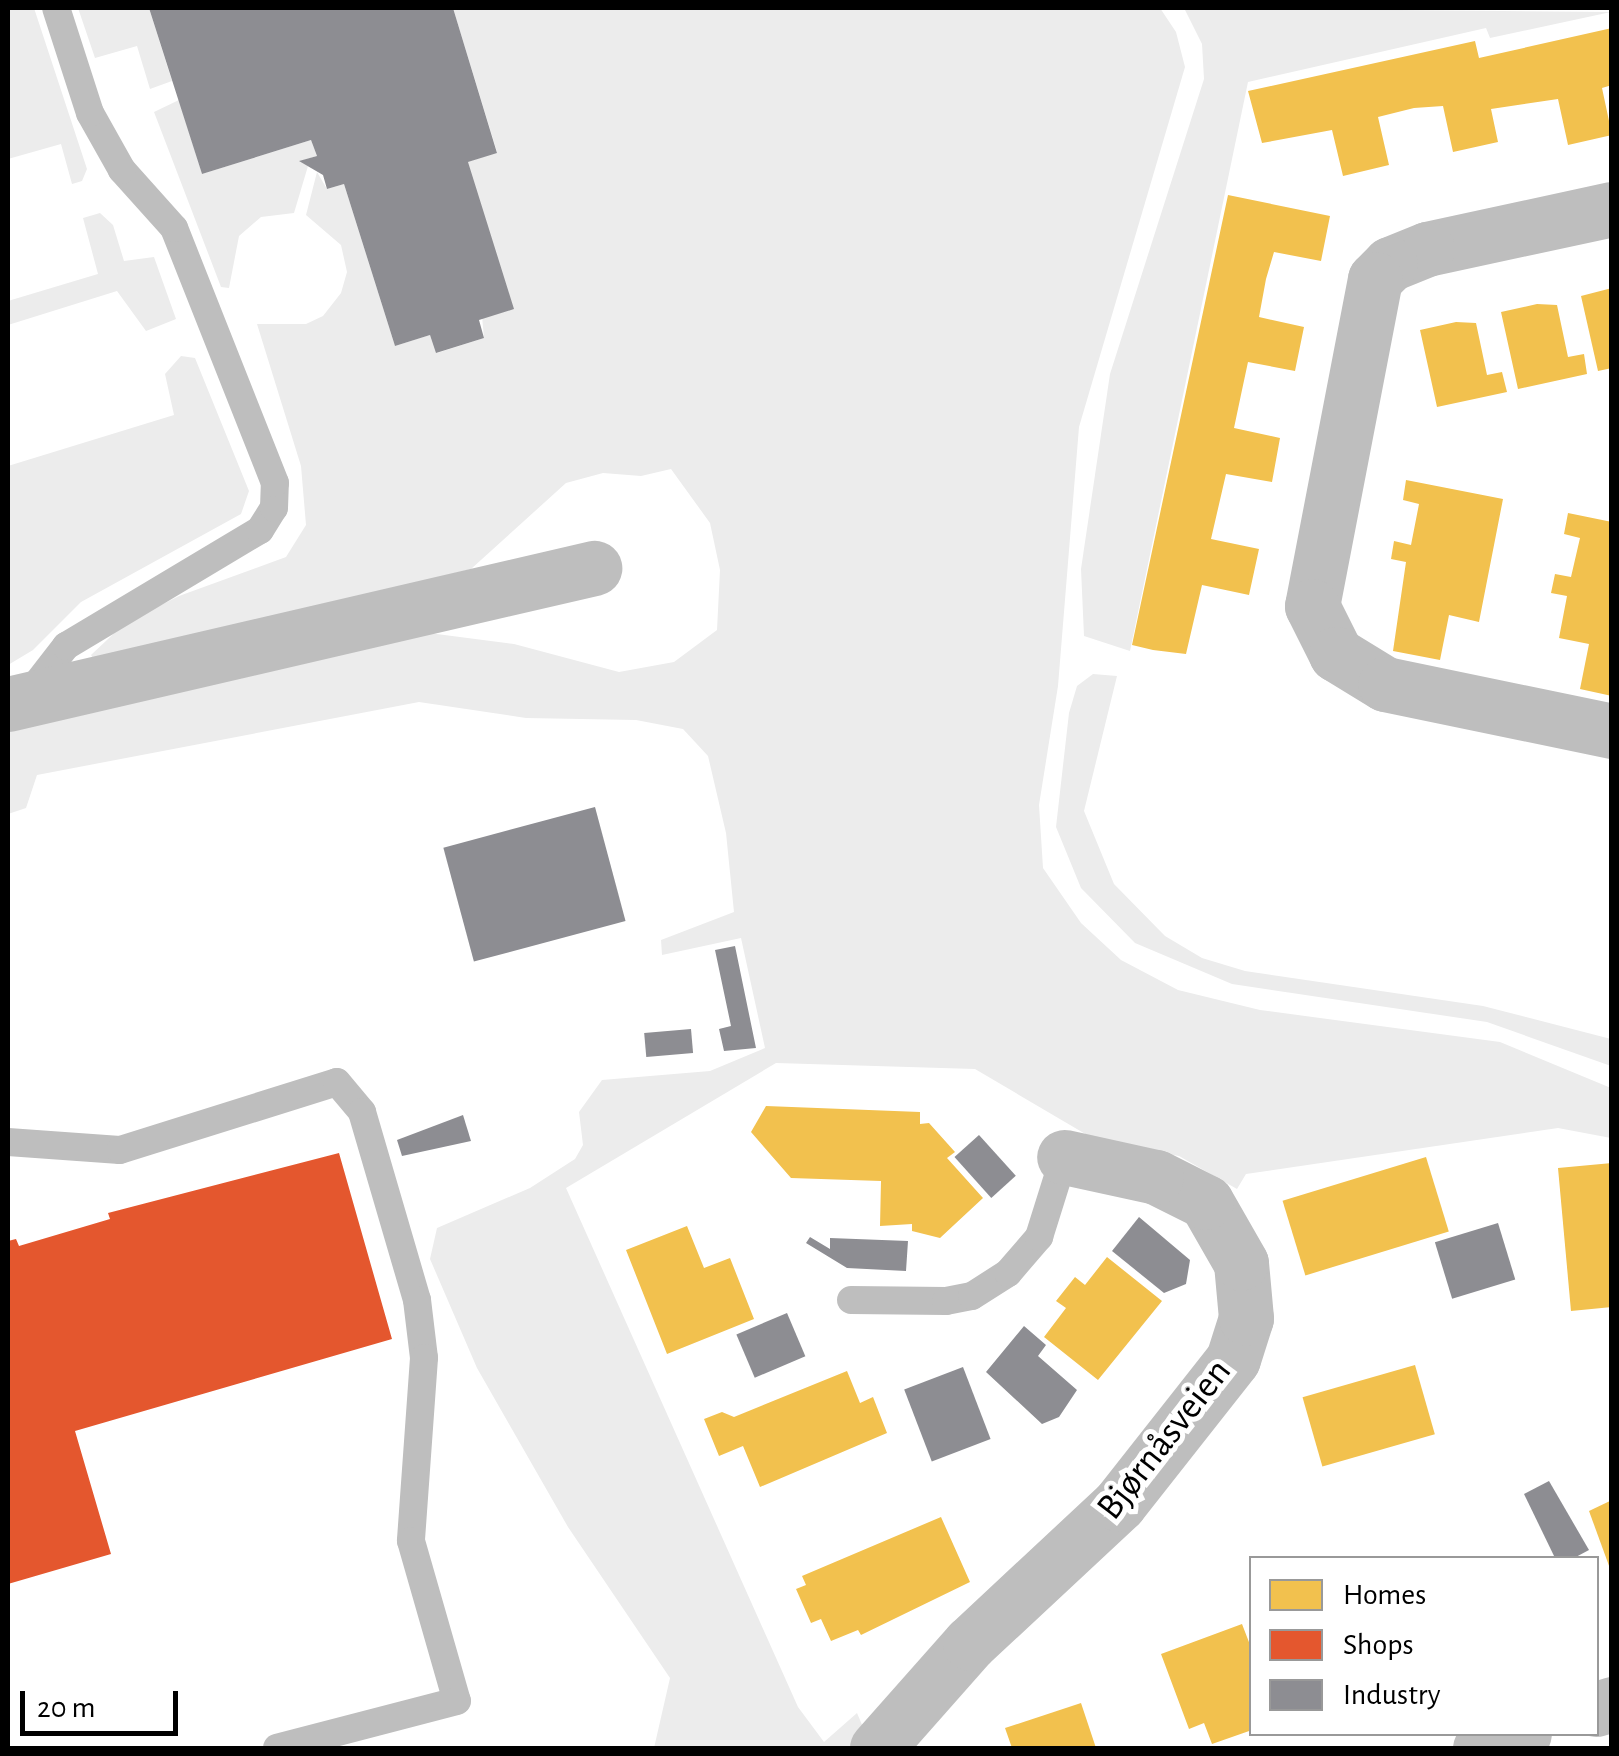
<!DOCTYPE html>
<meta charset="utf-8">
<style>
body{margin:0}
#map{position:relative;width:1619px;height:1756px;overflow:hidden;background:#fff;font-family:"Alegreya Sans",sans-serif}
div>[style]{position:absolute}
.green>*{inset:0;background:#ececec}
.homes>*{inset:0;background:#f2c14e;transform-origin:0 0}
.shops>*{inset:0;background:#e4572e}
.industry>*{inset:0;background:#8d8d92;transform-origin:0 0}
.service>*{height:28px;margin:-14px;padding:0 14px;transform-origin:14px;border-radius:14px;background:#bebebe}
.minor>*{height:55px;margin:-27.5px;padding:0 27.5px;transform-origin:27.5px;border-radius:27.5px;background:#bebebe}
span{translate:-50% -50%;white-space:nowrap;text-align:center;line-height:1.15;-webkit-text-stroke:10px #fff;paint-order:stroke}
.street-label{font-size:38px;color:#000}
.frame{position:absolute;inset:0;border:10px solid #000;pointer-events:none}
.legend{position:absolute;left:1249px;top:1556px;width:350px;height:180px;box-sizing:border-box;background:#fff;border:2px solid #999;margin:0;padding:12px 18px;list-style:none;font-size:30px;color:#000}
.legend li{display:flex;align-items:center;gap:20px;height:50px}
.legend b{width:50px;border:2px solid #999}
.scale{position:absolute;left:20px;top:1691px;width:158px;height:45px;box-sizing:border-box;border:5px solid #000;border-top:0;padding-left:12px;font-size:30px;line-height:35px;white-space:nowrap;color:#000;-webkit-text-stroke:8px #fff;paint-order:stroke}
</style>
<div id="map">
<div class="green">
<i style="clip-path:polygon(8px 8px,34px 8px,87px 169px,82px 181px,72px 184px,61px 144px,8px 159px)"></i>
<i style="clip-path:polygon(78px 8px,149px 8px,172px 81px,150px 89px,137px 46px,95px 58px)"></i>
<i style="clip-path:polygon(453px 8px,1160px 8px,1176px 32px,1185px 67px,1079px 427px,1058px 686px,1039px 805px,1043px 868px,1081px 923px,1121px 960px,1178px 990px,1260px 1010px,1500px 1042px,1611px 1088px,1611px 1138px,1558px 1128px,1246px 1174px,1237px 1189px,1179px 1156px,1099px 1142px,975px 1069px,776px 1063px,566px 1188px,798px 1707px,824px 1742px,857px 1713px,863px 1727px,850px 1748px,654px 1748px,670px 1678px,568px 1527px,477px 1368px,430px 1259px,437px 1228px,530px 1188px,575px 1159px,583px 1145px,579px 1112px,602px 1080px,710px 1071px,765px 1048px,741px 938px,662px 955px,661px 940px,734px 912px,726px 833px,708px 756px,683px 729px,636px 720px,526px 718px,419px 702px,37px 775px,26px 808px,8px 814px,8px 728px,429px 633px,514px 644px,619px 672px,674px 662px,717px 630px,720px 570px,710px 523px,671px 469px,641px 476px,603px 473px,566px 483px,471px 569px,96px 663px,91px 655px,125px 623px,179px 596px,286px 557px,306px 525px,301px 466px,257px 324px,306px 324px,323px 316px,341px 293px,347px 272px,341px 245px,306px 215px,317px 172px,327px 189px,344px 184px,395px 346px,430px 335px,437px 353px,484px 338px,468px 162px,497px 152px)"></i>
<i style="clip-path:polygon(1184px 8px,1611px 12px,1490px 38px,1486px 28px,1248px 82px,1130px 651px,1084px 636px,1081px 569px,1110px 374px,1204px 79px,1202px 44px)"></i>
<i style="clip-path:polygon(179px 100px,202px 174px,311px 140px,317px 156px,300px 161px,308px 166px,294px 213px,261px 217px,239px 236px,229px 288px,221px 287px,154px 112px)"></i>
<i style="clip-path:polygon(100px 213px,113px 225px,124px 261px,154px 257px,176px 319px,146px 331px,117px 291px,8px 325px,8px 301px,98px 274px,83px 218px)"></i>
<i style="clip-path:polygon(181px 356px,195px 358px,249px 491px,241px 514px,81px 602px,33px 650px,8px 665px,8px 466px,174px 415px,165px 374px)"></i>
<i style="clip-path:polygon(1093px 674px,1117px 676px,1084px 811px,1114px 884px,1165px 936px,1202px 958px,1245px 971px,1483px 1006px,1611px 1039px,1611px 1066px,1487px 1022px,1232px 984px,1135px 943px,1081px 888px,1056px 827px,1069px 713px,1077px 686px)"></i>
</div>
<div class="homes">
<i style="clip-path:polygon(1612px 28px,1612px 85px,1602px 88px,1612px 135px,1568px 145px,1558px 99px,1491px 109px,1498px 142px,1453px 152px,1443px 106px,1414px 108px,1378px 117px,1389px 165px,1343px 176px,1332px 130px,1262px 143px,1248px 91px,1475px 41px,1479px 58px)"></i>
<i style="clip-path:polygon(1228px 195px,1330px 216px,1321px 261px,1274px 252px,1266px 279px,1259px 317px,1304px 327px,1295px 371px,1248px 362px,1242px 390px,1234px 428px,1280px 438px,1272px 482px,1226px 474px,1211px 539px,1259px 549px,1249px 595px,1202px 585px,1186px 654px,1153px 650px,1132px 645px)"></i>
<i style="clip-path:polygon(1612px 288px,1612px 368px,1598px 371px,1581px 296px)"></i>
<i style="clip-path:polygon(1537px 304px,1557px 305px,1568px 357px,1584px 354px,1587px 374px,1518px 389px,1501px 312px)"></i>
<i style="clip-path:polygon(1456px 322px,1476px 323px,1487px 375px,1502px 372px,1507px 392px,1437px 407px,1420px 330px)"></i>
<i style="clip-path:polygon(1406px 480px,1503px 499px,1479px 622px,1449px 615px,1440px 660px,1393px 651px,1406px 562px,1391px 559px,1394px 541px,1411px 545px,1419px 504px,1403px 500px)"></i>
<i style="clip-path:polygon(1568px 513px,1612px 522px,1612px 696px,1580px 689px,1589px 644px,1559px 638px,1567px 596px,1551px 593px,1555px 574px,1571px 577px,1580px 538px,1564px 534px)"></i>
<i style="clip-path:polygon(766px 1106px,920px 1112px,920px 1124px,929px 1123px,955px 1152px,947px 1158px,983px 1198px,940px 1238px,912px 1231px,912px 1224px,880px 1226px,881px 1181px,791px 1178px,751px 1132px)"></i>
<i style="left:1426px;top:1157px;width:78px;height:150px;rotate:73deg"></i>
<i style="clip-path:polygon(1612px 1163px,1612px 1307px,1571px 1311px,1558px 1168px)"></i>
<i style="clip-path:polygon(687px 1226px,704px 1268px,730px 1258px,754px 1319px,667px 1354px,626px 1250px)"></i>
<i style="clip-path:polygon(1107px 1257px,1162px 1301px,1098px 1380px,1044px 1337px,1066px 1308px,1056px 1301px,1075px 1277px,1085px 1285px)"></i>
<i style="left:1415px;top:1365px;width:72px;height:117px;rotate:74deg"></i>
<i style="clip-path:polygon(847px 1371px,860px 1403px,873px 1397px,887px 1433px,760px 1487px,743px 1446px,719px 1456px,704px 1419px,722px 1412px,734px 1417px)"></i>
<i style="clip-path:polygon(1612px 1500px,1612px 1574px,1589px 1511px)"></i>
<i style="clip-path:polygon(941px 1517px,970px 1582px,861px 1635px,858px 1630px,831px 1641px,821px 1619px,811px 1623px,796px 1589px,806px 1585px,802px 1576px)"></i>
<i style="clip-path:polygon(1242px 1624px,1252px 1650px,1252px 1730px,1212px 1744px,1204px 1723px,1189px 1729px,1161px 1654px)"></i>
<i style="clip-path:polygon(1081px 1703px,1096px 1748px,1012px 1748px,1005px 1728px)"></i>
</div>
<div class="shops">
<i style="clip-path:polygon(339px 1153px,392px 1339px,75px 1431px,111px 1554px,8px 1584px,8px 1241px,16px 1239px,19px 1246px,110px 1219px,108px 1213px)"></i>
</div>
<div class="industry">
<i style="clip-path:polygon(149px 8px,453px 8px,497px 153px,468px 162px,514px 309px,479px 320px,484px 338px,436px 353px,430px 335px,395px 346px,344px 184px,327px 189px,323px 175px,299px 161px,317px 156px,311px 140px,202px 174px)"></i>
<i style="left:595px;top:807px;width:118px;height:157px;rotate:75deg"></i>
<i style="clip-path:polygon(735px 946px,756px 1048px,724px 1051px,719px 1029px,731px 1026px,715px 950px)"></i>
<i style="left:691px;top:1029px;width:24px;height:47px;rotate:85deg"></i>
<i style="clip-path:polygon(463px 1115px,471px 1141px,402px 1156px,397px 1140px)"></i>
<i style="left:979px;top:1135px;width:55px;height:33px;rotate:48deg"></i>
<i style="clip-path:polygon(1139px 1217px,1190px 1260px,1186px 1284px,1164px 1293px,1112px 1251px)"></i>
<i style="left:1498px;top:1223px;width:59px;height:66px;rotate:73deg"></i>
<i style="clip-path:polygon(810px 1237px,830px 1249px,830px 1238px,908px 1241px,906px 1271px,847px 1268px,806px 1243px)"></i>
<i style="left:787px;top:1313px;width:47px;height:55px;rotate:67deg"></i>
<i style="clip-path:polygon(1024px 1326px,1046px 1345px,1038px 1356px,1077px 1390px,1059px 1417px,1042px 1424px,986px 1372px)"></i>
<i style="left:963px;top:1367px;width:77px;height:63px;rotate:69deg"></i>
<i style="clip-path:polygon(1549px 1481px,1589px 1550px,1574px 1558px,1555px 1558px,1524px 1494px)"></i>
</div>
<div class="service">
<i style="left:28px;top:695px;width:62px;rotate:-52.2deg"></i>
<i style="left:66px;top:646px;width:226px;rotate:-30.9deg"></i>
<i style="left:260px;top:530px;width:26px;rotate:-58deg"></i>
<i style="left:274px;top:508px;width:25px;rotate:-88deg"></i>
<i style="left:275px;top:483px;width:274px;rotate:-111.6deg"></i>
<i style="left:174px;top:228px;width:78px;rotate:-131.9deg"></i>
<i style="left:122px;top:170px;width:65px;rotate:-119.3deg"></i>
<i style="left:90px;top:113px;width:110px;rotate:-107.9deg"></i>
<i style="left:8px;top:1142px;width:112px;rotate:4.1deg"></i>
<i style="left:120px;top:1150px;width:227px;rotate:-17.4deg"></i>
<i style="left:337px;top:1082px;width:39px;rotate:50deg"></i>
<i style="left:362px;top:1112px;width:196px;rotate:73.7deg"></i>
<i style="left:417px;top:1300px;width:58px;rotate:83.1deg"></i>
<i style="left:424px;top:1358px;width:183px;rotate:94.1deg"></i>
<i style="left:411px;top:1541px;width:166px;rotate:74deg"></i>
<i style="left:457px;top:1701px;width:186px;rotate:165.4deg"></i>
<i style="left:851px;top:1300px;width:95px;rotate:0.6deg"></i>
<i style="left:946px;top:1301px;width:26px;rotate:-11deg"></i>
<i style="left:972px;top:1296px;width:43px;rotate:-32.6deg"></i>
<i style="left:1008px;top:1273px;width:48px;rotate:-49.3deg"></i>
<i style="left:1039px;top:1237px;width:84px;rotate:-72.6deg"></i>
</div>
<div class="minor">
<i style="left:1612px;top:209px;width:189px;rotate:167.8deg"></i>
<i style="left:1427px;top:249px;width:40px;rotate:158deg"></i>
<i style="left:1390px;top:264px;width:21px;rotate:135deg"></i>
<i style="left:1375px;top:279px;width:333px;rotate:100.9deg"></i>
<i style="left:1312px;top:606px;width:54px;rotate:63.4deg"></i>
<i style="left:1336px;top:654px;width:57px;rotate:31.5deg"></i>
<i style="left:1385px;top:684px;width:232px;rotate:11.7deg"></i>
<i style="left:8px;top:704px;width:602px;rotate:-13.07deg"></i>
<i style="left:1596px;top:1709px;width:17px;rotate:-17deg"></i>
<i style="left:877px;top:1748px;width:140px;rotate:-48.5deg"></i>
<i style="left:970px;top:1643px;width:204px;rotate:-43deg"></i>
<i style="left:1119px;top:1504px;width:184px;rotate:-51.8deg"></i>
<i style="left:1233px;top:1359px;width:43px;rotate:-72.4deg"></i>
<i style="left:1246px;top:1318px;width:55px;rotate:-95.2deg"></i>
<i style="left:1241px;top:1263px;width:70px;rotate:-119.8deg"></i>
<i style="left:1206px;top:1202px;width:56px;rotate:-153.4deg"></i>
<i style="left:1156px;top:1177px;width:94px;rotate:-167.7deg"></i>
<i style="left:1480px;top:1748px;width:46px;rotate:-17.7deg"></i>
</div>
<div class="street-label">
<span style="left:1165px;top:1440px;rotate:-52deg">Bjørnåsveien</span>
</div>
<div class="frame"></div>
<ul class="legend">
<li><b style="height:28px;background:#f2c14e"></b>Homes</li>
<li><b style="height:28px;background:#e4572e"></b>Shops</li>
<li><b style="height:28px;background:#8d8d92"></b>Industry</li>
</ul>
<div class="scale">20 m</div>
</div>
